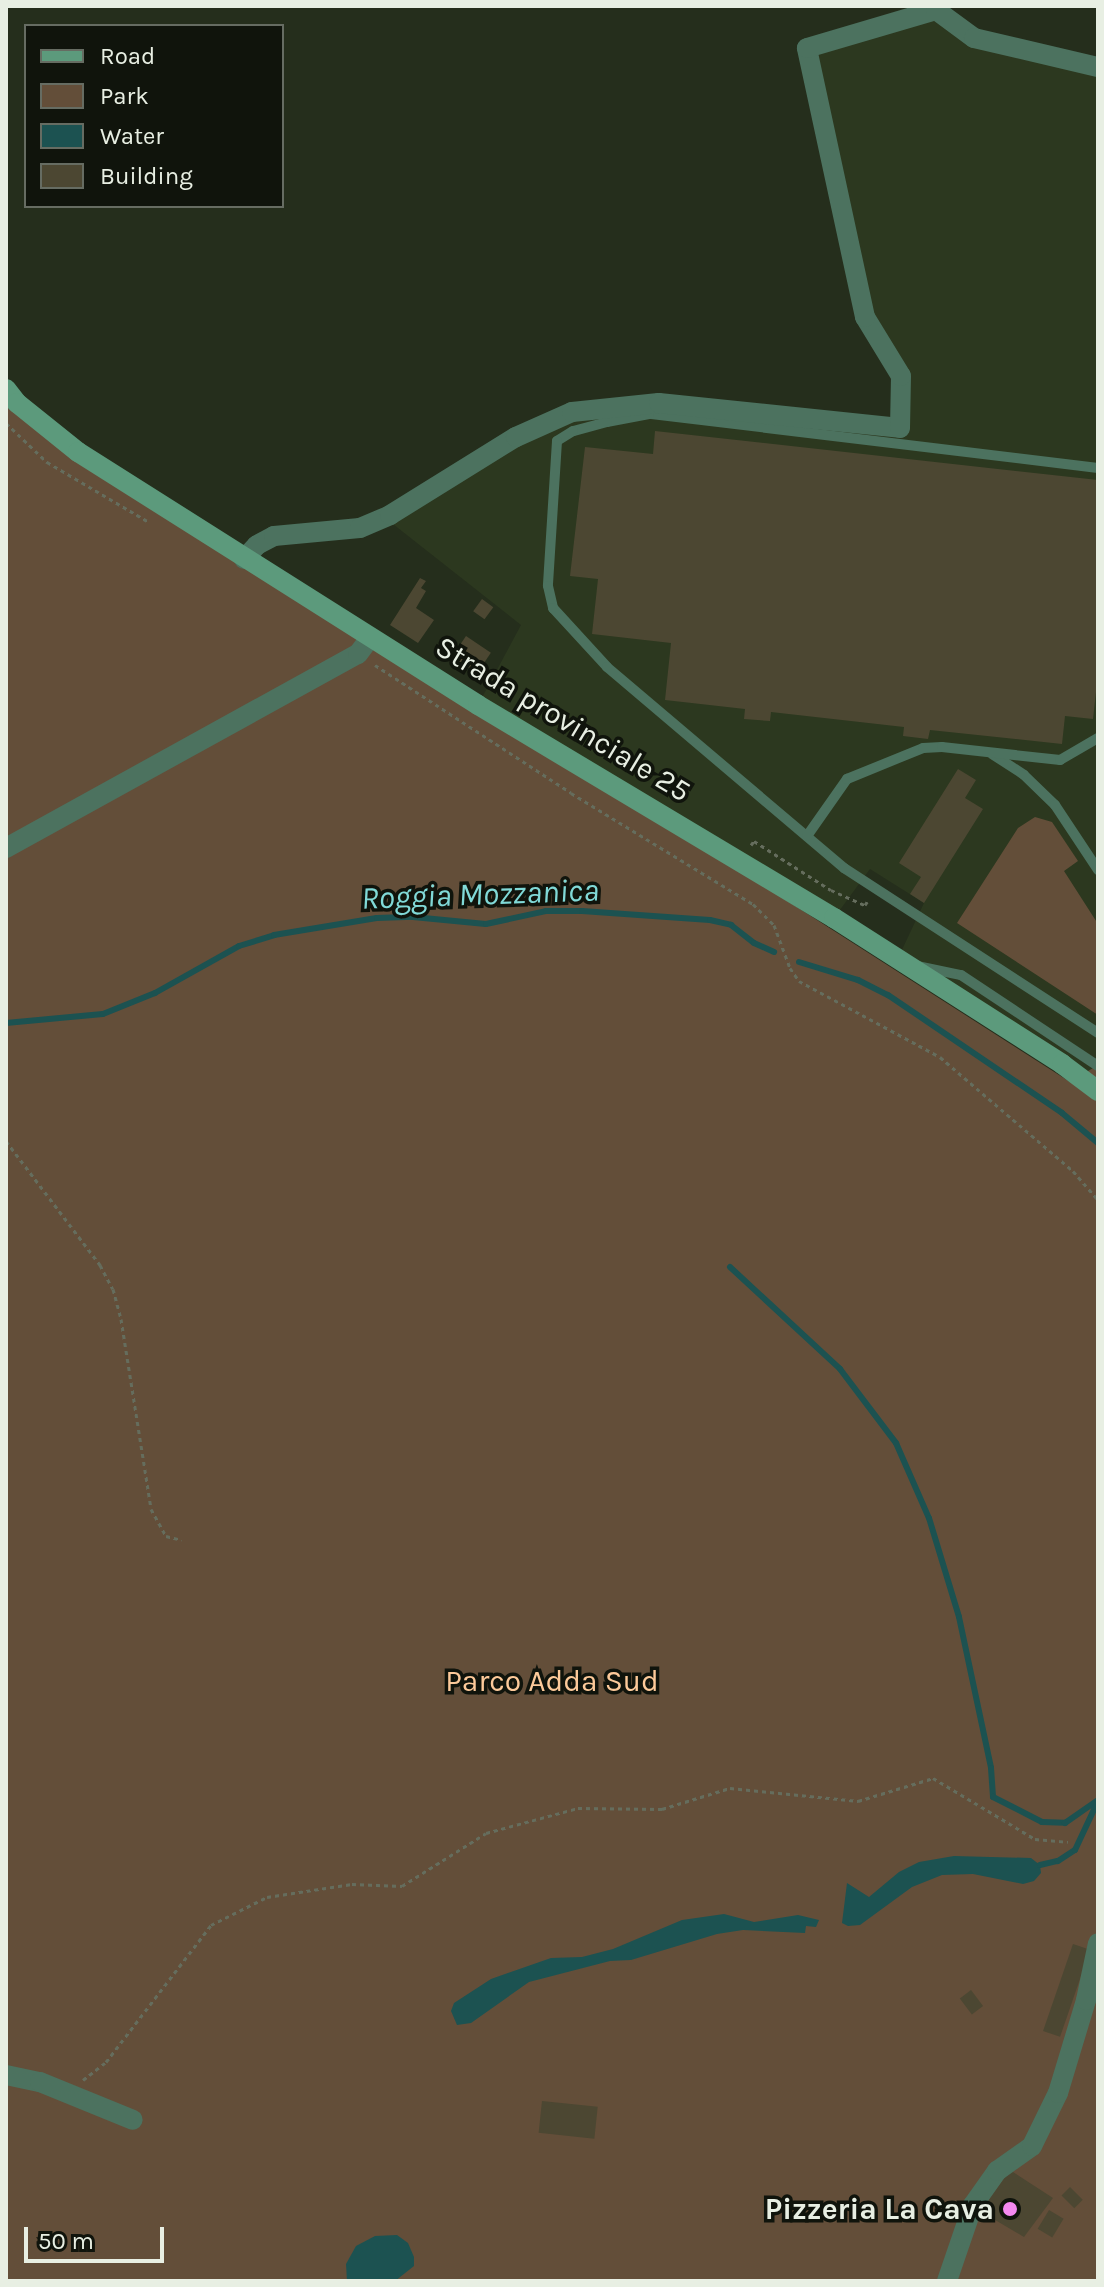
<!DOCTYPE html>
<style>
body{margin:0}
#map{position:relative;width:1104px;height:2287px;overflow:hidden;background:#252e1c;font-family:Karla,sans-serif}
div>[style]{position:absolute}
.built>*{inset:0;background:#2c381f}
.green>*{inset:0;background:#634e39}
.water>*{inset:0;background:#1c5251}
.stream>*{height:6px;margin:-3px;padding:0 3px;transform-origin:3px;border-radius:3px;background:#1c5251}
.building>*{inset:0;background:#4c4732;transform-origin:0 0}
.path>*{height:3px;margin-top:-1.5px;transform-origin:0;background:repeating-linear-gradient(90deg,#656d5d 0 4px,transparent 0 8px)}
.lane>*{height:10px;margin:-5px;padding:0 5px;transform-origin:5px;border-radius:5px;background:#4c725f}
.street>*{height:20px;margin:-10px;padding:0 10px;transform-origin:10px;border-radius:10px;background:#4c725f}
.secondary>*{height:20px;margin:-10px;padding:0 10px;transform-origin:10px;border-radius:10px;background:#5c9a7c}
.dots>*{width:22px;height:22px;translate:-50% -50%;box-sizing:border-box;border:4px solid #10140c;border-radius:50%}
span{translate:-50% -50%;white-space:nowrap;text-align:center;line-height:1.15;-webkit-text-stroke:7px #10140c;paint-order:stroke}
.street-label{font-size:30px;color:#e8efe3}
.park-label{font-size:30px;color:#fdca9a}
.poi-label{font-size:30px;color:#e8efe3;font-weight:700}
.right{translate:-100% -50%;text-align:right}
.water-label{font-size:32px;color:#80d9d7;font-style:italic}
.frame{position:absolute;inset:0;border:8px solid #e8efe3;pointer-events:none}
.legend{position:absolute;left:24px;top:24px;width:260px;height:184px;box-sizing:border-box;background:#10140c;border:2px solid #666c62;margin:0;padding:10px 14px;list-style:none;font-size:24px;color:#e8efe3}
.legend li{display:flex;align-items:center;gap:16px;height:40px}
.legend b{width:40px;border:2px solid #666c62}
.scale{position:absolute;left:24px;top:2227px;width:140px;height:36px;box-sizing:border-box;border:4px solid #e8efe3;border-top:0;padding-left:10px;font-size:24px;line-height:28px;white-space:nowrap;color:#e8efe3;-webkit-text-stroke:6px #10140c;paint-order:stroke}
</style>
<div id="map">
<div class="built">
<i style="clip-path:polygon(936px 10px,974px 38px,1098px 67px,1098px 1084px,900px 954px,924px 903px,870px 869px,834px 918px,478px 705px,521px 625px,384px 517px,572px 412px,899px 428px,901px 376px,865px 317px,807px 48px)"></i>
</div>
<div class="green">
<i style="clip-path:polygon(6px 401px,1070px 1082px,1098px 1065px,1098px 2281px,6px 2281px)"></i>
<i style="clip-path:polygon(1035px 817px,1052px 822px,1078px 861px,1064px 871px,1098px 924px,1098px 1015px,957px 923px,1018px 828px)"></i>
</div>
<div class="water">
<i style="clip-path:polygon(954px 1856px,1031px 1858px,1040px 1865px,1041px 1873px,1034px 1881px,1023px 1884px,973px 1874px,942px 1875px,912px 1887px,860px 1925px,848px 1926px,842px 1923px,847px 1883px,869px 1897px,899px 1872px,919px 1862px)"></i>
<i style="clip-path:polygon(724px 1914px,754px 1922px,798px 1915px,819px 1920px,816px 1927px,806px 1926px,805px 1933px,743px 1930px,717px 1934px,631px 1960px,610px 1961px,529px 1982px,471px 2023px,457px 2025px,451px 2011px,454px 2003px,491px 1979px,551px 1958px,582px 1957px,613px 1949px,682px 1920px)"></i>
<i style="clip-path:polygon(397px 2235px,408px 2243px,414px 2257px,414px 2266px,395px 2281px,347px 2281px,346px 2264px,356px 2246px,375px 2236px)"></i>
</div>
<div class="stream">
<i style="left:799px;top:962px;width:62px;rotate:17deg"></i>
<i style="left:858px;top:980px;width:34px;rotate:27deg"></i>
<i style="left:888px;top:995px;width:210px;rotate:34.1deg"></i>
<i style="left:1062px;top:1113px;width:47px;rotate:39.8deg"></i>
<i style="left:6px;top:1023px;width:97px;rotate:-5.3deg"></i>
<i style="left:103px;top:1014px;width:56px;rotate:-22deg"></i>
<i style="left:155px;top:993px;width:96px;rotate:-29.2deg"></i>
<i style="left:239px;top:946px;width:37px;rotate:-17deg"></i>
<i style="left:274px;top:935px;width:104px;rotate:-9.4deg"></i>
<i style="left:377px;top:918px;width:36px;rotate:-2deg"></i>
<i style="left:413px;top:917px;width:73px;rotate:5.5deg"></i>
<i style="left:486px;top:924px;width:61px;rotate:-12.2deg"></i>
<i style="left:546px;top:911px;width:36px"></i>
<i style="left:582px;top:911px;width:128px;rotate:4deg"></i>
<i style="left:710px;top:920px;width:22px;rotate:13deg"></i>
<i style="left:731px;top:925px;width:29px;rotate:38deg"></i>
<i style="left:754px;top:943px;width:22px;rotate:24deg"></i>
<i style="left:730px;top:1267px;width:150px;rotate:42.8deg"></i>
<i style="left:840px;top:1369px;width:93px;rotate:52.9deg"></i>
<i style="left:896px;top:1443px;width:82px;rotate:66.3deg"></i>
<i style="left:929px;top:1518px;width:103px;rotate:73.1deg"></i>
<i style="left:959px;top:1617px;width:154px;rotate:78deg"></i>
<i style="left:991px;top:1768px;width:29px;rotate:86deg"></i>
<i style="left:993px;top:1797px;width:55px;rotate:27deg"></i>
<i style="left:1042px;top:1822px;width:23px;rotate:2deg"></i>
<i style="left:1065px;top:1823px;width:40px;rotate:-34.9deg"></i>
<i style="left:1040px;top:1865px;width:18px;rotate:-13deg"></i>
<i style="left:1058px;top:1861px;width:20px;rotate:-33deg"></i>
<i style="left:1075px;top:1850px;width:52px;rotate:-64.9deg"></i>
</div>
<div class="building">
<i style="clip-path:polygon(655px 431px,1098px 480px,1098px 674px,1093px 719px,1065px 716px,1062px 744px,930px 730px,928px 739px,903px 736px,904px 727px,771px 712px,770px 721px,744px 719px,745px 709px,665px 700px,671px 643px,592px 634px,598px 579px,570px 576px,585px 447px,653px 454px)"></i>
<i style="clip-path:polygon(420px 578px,426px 581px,421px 588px,426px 591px,416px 608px,434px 620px,418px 643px,390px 625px)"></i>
<i style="left:482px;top:599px;width:14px;height:15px;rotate:36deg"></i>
<i style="left:466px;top:636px;width:30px;height:25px;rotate:34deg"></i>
<i style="clip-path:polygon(958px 769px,976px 780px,965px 798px,983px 809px,924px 903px,910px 894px,921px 877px,899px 863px)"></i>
<i style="left:1073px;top:1944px;width:18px;height:92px;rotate:19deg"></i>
<i style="left:971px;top:1990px;width:20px;height:14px;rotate:53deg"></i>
<i style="left:542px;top:2101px;width:56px;height:32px;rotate:6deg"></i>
<i style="clip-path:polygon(1010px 2170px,1053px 2198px,1024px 2237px,980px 2211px)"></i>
<i style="left:1070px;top:2187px;width:18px;height:12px;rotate:45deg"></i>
<i style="left:1049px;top:2210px;width:17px;height:22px;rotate:31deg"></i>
</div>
<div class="path">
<i style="left:6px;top:423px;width:57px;rotate:43.6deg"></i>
<i style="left:47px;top:462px;width:118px;rotate:30.5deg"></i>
<i style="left:375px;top:665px;width:234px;rotate:33.1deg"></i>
<i style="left:571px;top:793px;width:213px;rotate:31.4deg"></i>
<i style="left:753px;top:904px;width:30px;rotate:45deg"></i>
<i style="left:774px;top:925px;width:46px;rotate:69.6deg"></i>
<i style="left:790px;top:968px;width:16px;rotate:55deg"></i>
<i style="left:799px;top:981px;width:160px;rotate:28.3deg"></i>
<i style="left:940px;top:1057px;width:175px;rotate:40.6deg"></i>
<i style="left:1073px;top:1171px;width:38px;rotate:49deg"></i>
<i style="left:751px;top:845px;width:5px;rotate:-53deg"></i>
<i style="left:754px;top:841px;width:91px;rotate:32.5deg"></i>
<i style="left:831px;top:890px;width:37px;rotate:24deg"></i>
<i style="left:865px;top:905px;width:4px;rotate:-56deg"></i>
<i style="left:6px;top:1141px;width:156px;rotate:52.8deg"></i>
<i style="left:100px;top:1265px;width:27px;rotate:62deg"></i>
<i style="left:113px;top:1289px;width:31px;rotate:75deg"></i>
<i style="left:121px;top:1319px;width:192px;rotate:81deg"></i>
<i style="left:151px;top:1509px;width:31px;rotate:61deg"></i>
<i style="left:166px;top:1536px;width:16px;rotate:14deg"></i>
<i style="left:83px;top:2080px;width:29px;rotate:-38deg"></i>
<i style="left:106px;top:2062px;width:173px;rotate:-52.5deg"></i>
<i style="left:211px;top:1925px;width:63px;rotate:-26.6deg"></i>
<i style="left:267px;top:1897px;width:86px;rotate:-8.7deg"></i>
<i style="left:352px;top:1884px;width:50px;rotate:2.3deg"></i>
<i style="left:402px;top:1886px;width:99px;rotate:-32.2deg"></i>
<i style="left:486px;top:1833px;width:95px;rotate:-15.2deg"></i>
<i style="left:578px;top:1808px;width:84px;rotate:0.7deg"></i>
<i style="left:662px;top:1809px;width:71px;rotate:-17.2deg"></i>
<i style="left:730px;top:1788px;width:129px;rotate:5.8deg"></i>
<i style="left:858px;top:1801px;width:78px;rotate:-17deg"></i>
<i style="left:933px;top:1778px;width:119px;rotate:30.9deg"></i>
<i style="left:1035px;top:1839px;width:33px;rotate:5deg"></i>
</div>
<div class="lane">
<i style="left:1098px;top:468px;width:452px;rotate:-173.1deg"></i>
<i style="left:649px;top:414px;width:43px;rotate:169.2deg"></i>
<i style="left:607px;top:422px;width:35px;rotate:165deg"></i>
<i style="left:573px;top:431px;width:19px;rotate:148deg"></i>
<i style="left:557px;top:441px;width:145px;rotate:93.6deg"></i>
<i style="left:548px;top:586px;width:23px;rotate:77deg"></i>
<i style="left:553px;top:608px;width:80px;rotate:47.5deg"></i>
<i style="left:607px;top:667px;width:311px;rotate:40.3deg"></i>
<i style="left:844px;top:868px;width:303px;rotate:33deg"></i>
<i style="left:992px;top:754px;width:38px;rotate:33deg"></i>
<i style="left:1024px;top:775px;width:43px;rotate:44.1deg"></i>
<i style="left:1055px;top:805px;width:78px;rotate:56.5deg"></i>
<i style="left:807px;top:836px;width:70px;rotate:-54.9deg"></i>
<i style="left:847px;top:779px;width:82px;rotate:-22.2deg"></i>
<i style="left:923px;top:748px;width:19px;rotate:-3deg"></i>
<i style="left:942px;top:747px;width:119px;rotate:6.3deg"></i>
<i style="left:1060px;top:760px;width:44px;rotate:-30.1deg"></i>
<i style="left:917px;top:966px;width:45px;rotate:11.6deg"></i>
<i style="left:961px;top:975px;width:164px;rotate:33.6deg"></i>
</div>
<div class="street">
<i style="left:244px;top:559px;width:19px;rotate:-47deg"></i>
<i style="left:257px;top:545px;width:19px;rotate:-28deg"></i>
<i style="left:274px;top:536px;width:86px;rotate:-5.3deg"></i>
<i style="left:360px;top:528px;width:33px;rotate:-23deg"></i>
<i style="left:390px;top:515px;width:148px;rotate:-31.8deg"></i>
<i style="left:516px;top:437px;width:61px;rotate:-24.1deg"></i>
<i style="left:572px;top:412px;width:87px;rotate:-5.9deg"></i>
<i style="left:659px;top:403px;width:242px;rotate:5.9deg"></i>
<i style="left:900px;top:428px;width:52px;rotate:-88.9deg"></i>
<i style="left:901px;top:376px;width:69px;rotate:-121.4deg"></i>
<i style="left:865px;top:317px;width:275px;rotate:-102.2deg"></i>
<i style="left:807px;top:48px;width:134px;rotate:-16.4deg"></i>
<i style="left:936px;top:10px;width:47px;rotate:36.4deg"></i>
<i style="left:974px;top:38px;width:127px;rotate:13.2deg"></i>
<i style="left:6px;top:848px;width:402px;rotate:-28.9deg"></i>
<i style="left:358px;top:654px;width:20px;rotate:-53deg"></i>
<i style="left:6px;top:2075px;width:35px;rotate:12deg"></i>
<i style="left:40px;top:2082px;width:100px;rotate:22.2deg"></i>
<i style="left:947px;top:2281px;width:80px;rotate:-71.1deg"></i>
<i style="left:973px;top:2205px;width:42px;rotate:-54.8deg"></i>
<i style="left:997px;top:2171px;width:43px;rotate:-35.5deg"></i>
<i style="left:1032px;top:2146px;width:59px;rotate:-63.9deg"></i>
<i style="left:1058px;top:2093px;width:97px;rotate:-73.2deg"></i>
<i style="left:1086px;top:2000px;width:58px;rotate:-78.1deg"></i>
</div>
<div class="secondary">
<i style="left:6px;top:389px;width:18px;rotate:52deg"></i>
<i style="left:17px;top:403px;width:78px;rotate:38.8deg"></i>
<i style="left:78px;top:452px;width:473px;rotate:32.3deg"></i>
<i style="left:478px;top:705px;width:415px;rotate:30.9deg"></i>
<i style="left:834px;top:918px;width:271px;rotate:32.6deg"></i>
<i style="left:1062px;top:1064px;width:45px;rotate:36.9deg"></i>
</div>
<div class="dots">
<i style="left:1010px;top:2209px;background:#f489f0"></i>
</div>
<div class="street-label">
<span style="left:563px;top:719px;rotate:31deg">Strada provinciale 25</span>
</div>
<div class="park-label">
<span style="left:552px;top:1681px">Parco Adda Sud</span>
</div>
<div class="poi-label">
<span class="right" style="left:994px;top:2209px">Pizzeria La Cava</span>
</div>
<div class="water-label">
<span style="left:480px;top:895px;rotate:-2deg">Roggia Mozzanica</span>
</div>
<div class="frame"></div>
<ul class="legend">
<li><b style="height:10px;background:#5c9a7c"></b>Road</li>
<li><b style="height:22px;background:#634e39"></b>Park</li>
<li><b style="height:22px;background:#1c5251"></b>Water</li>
<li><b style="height:22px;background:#4c4732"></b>Building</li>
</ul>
<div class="scale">50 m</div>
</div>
